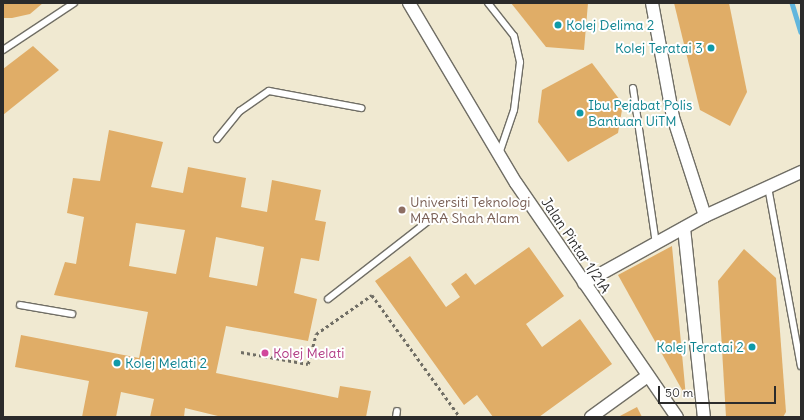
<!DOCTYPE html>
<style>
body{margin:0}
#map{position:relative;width:804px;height:420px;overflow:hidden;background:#f0e9d1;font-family:Delius,sans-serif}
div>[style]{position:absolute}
.stream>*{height:4.5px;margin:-2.25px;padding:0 2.25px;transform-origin:2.25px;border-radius:2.25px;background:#61b6dd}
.building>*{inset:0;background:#e0ad67}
.path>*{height:2.5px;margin-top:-1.25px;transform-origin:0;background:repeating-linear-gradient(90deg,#706e65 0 3px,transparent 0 6px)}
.roads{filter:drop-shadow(1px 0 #706e65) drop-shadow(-1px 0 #706e65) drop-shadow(0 1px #706e65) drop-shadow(0 -1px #706e65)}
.lane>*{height:6px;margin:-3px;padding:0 3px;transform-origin:3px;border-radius:3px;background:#fff}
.street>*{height:12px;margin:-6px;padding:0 6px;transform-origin:6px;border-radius:6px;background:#fff}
.dots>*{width:11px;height:11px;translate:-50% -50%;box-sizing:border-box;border:2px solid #fff;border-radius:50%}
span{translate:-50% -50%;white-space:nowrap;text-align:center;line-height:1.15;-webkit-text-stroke:4px #fff;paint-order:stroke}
.culture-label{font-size:14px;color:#0d838f}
.left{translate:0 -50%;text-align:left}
.right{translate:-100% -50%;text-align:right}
.education-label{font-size:14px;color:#785e54}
.street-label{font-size:14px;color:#2b2b2b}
.hotel-label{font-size:14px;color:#b23c85}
.frame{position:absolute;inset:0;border:4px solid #2b2b2b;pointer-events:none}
.scale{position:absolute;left:658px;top:386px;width:118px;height:18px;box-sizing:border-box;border:2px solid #2b2b2b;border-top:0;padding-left:5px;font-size:12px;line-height:14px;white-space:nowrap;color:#2b2b2b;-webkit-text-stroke:3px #fff;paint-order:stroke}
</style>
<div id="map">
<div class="stream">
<i style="left:792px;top:3px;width:30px;rotate:73deg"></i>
</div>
<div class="building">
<i style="clip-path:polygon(3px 3px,43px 3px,30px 14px,12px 18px,3px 18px)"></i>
<i style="clip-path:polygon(511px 3px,588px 3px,584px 50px,546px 47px)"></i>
<i style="clip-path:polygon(674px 3px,729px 3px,747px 92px,730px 126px,700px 110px)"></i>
<i style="clip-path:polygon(33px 46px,59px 70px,3px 115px,3px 69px)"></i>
<i style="clip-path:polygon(592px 63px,623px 104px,618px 133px,568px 162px,538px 122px,542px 90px)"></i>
<i style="clip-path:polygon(evenodd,109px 130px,163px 142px,151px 187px,183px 193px,188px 167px,246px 178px,241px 207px,267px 212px,272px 180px,321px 190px,315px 220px,326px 222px,319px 261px,301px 258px,294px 293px,317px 299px,308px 341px,226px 326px,216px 373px,338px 398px,340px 386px,371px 391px,366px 417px,222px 417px,185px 408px,184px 417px,150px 417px,154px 399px,121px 392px,116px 417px,82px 417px,89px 381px,15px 367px,21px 335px,139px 358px,148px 312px,54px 295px,65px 262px,76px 264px,84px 217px,67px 213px,73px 178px,100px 181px,109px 130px,136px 223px,185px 230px,176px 274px,129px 266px,136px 223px,109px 130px,216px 237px,264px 247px,257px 286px,209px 277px,216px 237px)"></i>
<i style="clip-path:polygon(672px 246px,686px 397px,618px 275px)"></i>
<i style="clip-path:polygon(529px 247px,564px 296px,526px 324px,542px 347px,580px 319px,612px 364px,539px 417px,493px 417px,477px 395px,464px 405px,375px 281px,410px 256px,446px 307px,460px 297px,451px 284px,466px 273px,475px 285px)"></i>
<i style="clip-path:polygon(744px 249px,776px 278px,786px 412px,783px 417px,726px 417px,718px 281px)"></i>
<i style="clip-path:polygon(637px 407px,642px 417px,618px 417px)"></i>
</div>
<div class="path">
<i style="left:241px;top:352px;width:68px;rotate:10.2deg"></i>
<i style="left:308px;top:364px;width:31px;rotate:-75deg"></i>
<i style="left:316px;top:334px;width:68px;rotate:-34.9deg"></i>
<i style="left:372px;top:295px;width:150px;rotate:54.2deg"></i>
</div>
<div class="roads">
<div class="lane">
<i style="left:488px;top:3px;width:42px;rotate:51.8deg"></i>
<i style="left:514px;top:36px;width:27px;rotate:77deg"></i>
<i style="left:520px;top:62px;width:48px;rotate:97.1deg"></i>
<i style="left:514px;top:110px;width:46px;rotate:108.8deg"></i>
<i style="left:3px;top:50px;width:85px;rotate:-33.5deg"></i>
<i style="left:633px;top:88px;width:157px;rotate:81.6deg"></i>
<i style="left:217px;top:139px;width:36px;rotate:-51deg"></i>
<i style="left:240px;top:111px;width:35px;rotate:-35deg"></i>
<i style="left:269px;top:91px;width:94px;rotate:10.5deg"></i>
<i style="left:768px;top:187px;width:182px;rotate:79.6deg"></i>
<i style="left:328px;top:299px;width:125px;rotate:-37.9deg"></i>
<i style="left:20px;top:305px;width:53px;rotate:9.8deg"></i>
<i style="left:396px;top:417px;width:6px;rotate:-81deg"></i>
</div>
<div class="street">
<i style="left:409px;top:3px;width:209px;rotate:59.3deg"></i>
<i style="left:516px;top:183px;width:284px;rotate:55.5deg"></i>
<i style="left:652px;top:3px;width:116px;rotate:79.6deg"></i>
<i style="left:673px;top:117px;width:104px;rotate:72.1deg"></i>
<i style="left:684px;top:228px;width:190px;rotate:84deg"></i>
<i style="left:584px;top:283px;width:138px;rotate:-29deg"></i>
<i style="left:705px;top:216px;width:106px;rotate:-24.6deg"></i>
<i style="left:591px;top:417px;width:68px;rotate:-36deg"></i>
</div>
</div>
<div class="dots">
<i style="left:558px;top:25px;background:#0f9aa8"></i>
<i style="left:711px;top:48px;background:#0f9aa8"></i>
<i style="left:580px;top:113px;background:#0f9aa8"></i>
<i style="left:402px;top:210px;background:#8d6e63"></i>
<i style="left:752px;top:347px;background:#0f9aa8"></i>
<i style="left:265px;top:353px;background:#d1479c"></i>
<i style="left:117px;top:363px;background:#0f9aa8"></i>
</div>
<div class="culture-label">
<span class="left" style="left:566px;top:25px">Kolej Delima 2</span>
<span class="right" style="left:703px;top:48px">Kolej Teratai 3</span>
<span class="left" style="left:588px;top:113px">Ibu Pejabat Polis<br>Bantuan UiTM</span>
<span class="right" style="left:744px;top:347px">Kolej Teratai 2</span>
<span class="left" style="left:125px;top:363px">Kolej Melati 2</span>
</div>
<div class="education-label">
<span class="left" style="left:410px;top:210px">Universiti Teknologi<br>MARA Shah Alam</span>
</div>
<div class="street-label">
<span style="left:576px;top:245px;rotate:56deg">Jalan Pintar 1/21A</span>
</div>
<div class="hotel-label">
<span class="left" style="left:273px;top:353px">Kolej Melati</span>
</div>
<div class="frame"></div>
<div class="scale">50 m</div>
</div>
